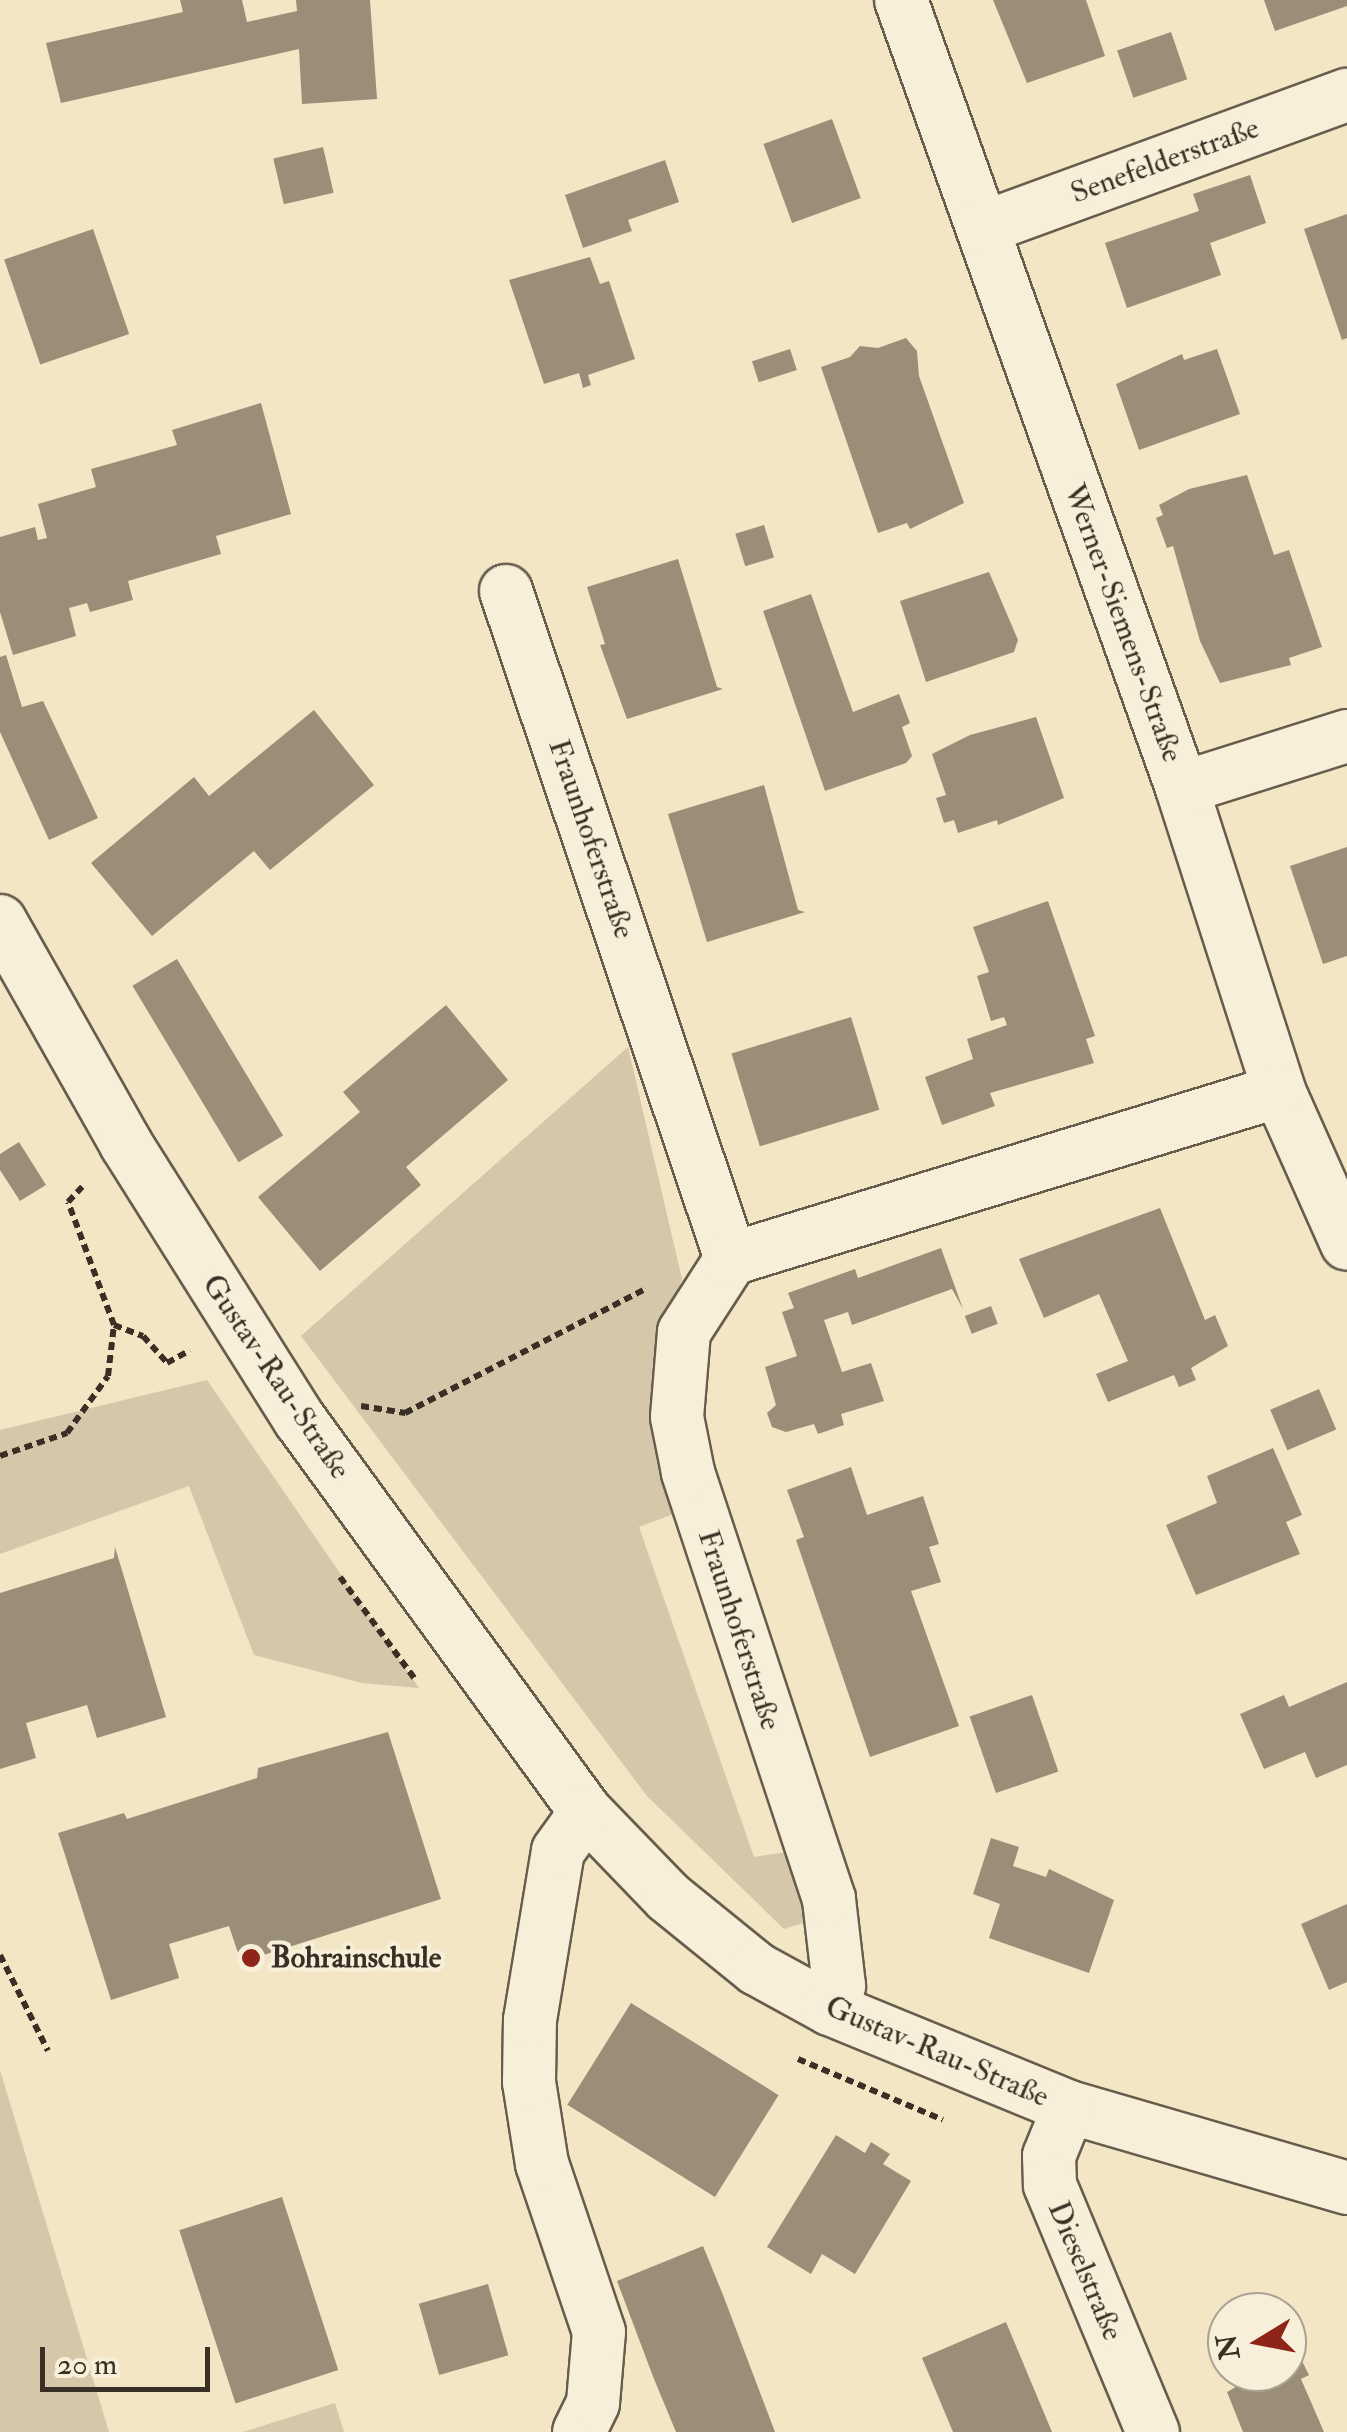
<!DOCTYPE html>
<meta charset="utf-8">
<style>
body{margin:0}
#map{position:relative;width:1347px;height:2432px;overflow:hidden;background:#f3e6c5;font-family:"IM FELL Double Pica",serif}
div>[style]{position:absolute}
.green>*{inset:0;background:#d4c7aa}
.building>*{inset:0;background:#9a8e78;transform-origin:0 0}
.path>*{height:6px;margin-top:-3px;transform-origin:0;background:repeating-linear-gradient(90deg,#3a2f25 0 8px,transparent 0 13px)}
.roads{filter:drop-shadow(2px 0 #685d4d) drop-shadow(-2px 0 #685d4d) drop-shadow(0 2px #685d4d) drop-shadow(0 -2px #685d4d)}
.minor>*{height:52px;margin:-26px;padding:0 26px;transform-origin:26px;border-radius:26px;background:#f7efd9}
.dots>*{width:28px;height:28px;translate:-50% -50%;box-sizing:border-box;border:5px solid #f7efd9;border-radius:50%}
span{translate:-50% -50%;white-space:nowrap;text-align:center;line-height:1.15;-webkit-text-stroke:8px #f7efd9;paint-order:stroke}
.street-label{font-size:30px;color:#3a2f25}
.poi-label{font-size:30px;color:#3a2f25;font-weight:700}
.left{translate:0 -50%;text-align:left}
.north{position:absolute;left:1207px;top:2292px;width:100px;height:100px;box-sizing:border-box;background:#f7efd9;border:2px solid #aba291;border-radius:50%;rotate:260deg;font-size:28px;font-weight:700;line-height:40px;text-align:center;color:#3a2f25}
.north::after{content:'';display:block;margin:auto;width:35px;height:45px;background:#8f2418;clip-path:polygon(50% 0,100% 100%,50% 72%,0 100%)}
.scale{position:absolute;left:40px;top:2347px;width:170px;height:45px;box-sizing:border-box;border:5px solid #3a2f25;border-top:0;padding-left:12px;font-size:30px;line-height:35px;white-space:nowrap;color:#3a2f25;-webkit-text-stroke:8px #f7efd9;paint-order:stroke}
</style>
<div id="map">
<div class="green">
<i style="clip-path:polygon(628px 1047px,682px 1279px,654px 1355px,660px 1434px,684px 1510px,639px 1527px,754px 1857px,800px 1850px,806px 1922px,784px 1929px,647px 1796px,301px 1336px)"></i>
<i style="clip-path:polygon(207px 1380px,419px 1688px,362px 1683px,254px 1655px,189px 1486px,0 1554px,0 1430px)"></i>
<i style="clip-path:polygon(0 2070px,109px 2432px,0 2432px)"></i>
<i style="clip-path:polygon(335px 2403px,344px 2432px,243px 2432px)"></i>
</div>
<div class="building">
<i style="clip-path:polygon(180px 0,242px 0,247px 22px,297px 11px,296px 0,370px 0,377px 99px,302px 104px,299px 49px,61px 103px,46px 43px,183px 12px)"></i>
<i style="clip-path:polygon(993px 0,1086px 0,1105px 56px,1027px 83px)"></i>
<i style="clip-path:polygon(1264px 0,1347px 0,1347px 6px,1275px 31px)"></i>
<i style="left:1171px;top:32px;width:50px;height:57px;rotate:71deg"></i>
<i style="left:832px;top:119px;width:84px;height:73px;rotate:70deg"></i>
<i style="left:323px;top:147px;width:47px;height:51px;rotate:77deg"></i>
<i style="clip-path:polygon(665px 160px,679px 202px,628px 220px,632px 231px,583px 248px,565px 195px)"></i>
<i style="clip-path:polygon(1250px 175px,1266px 223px,1210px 243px,1221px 275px,1127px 308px,1105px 243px,1199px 211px,1193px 194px)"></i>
<i style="clip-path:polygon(1347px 214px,1347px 338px,1342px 340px,1304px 229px)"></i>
<i style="left:93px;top:229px;width:111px;height:94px;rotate:71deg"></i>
<i style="clip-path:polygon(590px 257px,600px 284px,609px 281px,635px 359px,588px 375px,591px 385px,583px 388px,579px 373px,544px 384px,509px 280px)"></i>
<i style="clip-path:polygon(906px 338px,917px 351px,919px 376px,964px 503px,910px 529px,907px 523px,878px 533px,821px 367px,850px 357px,860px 346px,878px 348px)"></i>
<i style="left:790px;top:349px;width:22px;height:40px;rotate:72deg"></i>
<i style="clip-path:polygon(1217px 349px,1240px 414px,1139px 450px,1116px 384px,1182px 354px,1184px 360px)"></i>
<i style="clip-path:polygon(261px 403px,291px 514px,216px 536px,221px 554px,128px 581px,133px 600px,90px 612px,87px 603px,69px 608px,76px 636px,13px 655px,0 612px,0 537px,35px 527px,38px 540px,47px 538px,38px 504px,96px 487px,91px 469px,177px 445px,172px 430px)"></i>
<i style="clip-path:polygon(1247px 475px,1274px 555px,1289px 550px,1322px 647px,1289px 658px,1291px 665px,1220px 683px,1200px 641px,1173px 546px,1167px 548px,1156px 518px,1163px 515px,1159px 505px,1189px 489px)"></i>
<i style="left:764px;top:525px;width:34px;height:30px;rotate:73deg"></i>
<i style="clip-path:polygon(678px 559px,717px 687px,723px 689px,627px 719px,600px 645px,605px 644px,587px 587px)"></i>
<i style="clip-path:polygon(989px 572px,1018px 640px,1014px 652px,926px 682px,900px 601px)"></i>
<i style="clip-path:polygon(811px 594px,853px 712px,899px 694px,910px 723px,902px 727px,912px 756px,906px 763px,825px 791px,763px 611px)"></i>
<i style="clip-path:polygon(6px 655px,22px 707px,43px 701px,98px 818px,49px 840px,0 732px,0 657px)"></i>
<i style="clip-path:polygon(314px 710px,374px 785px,270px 870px,254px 851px,152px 936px,91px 863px,194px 777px,209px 796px)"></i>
<i style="clip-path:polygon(1036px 717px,1064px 798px,998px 825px,997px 820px,958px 833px,954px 820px,944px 823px,936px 798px,946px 795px,932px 754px,970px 735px)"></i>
<i style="clip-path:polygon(764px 785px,798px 910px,805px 912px,707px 942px,668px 814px)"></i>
<i style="clip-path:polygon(1347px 847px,1347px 956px,1323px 964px,1290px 866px)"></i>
<i style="clip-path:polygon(1048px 901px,1095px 1036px,1086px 1039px,1094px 1063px,990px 1093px,995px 1106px,942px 1125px,925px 1077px,973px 1059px,967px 1039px,1007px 1025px,1004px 1017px,991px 1021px,977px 976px,989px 972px,973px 927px)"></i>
<i style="left:177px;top:959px;width:206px;height:52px;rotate:59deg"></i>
<i style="clip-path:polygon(446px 1005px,508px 1080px,406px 1167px,421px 1185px,320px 1271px,258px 1197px,360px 1112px,343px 1092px)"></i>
<i style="left:851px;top:1017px;width:97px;height:125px;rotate:73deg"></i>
<i style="clip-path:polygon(19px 1142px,46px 1185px,20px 1201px,0 1170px,0 1154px)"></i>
<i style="clip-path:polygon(1160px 1208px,1205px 1320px,1215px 1315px,1228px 1346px,1191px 1368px,1196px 1380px,1179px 1387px,1174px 1375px,1108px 1402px,1096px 1374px,1128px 1361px,1099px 1294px,1044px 1318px,1019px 1259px)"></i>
<i style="clip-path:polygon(941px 1248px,963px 1309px,952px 1289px,852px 1325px,848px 1312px,824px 1320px,842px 1372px,871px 1363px,884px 1401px,841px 1414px,844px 1425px,818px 1434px,814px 1424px,786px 1432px,772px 1427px,767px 1413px,776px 1405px,765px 1367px,797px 1356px,782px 1312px,794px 1308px,788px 1293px,855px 1269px,858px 1278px)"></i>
<i style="left:991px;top:1306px;width:19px;height:28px;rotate:69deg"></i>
<i style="left:1319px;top:1389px;width:44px;height:53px;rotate:67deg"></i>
<i style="clip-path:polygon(1273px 1448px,1302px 1515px,1286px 1522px,1300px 1554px,1196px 1595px,1166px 1525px,1217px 1503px,1207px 1476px)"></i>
<i style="clip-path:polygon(851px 1467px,867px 1515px,923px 1496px,939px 1544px,929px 1547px,941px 1582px,911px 1591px,959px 1726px,870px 1757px,796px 1540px,804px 1537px,787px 1490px)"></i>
<i style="clip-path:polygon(115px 1547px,166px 1717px,97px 1738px,87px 1705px,26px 1723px,36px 1758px,0 1769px,0 1593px,114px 1558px)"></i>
<i style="clip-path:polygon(1347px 1682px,1347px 1765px,1316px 1778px,1305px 1752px,1264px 1769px,1240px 1714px,1284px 1695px,1289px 1707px)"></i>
<i style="left:1032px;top:1695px;width:81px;height:66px;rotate:71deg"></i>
<i style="clip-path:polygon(388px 1732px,441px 1899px,241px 1962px,229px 1926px,169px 1944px,179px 1978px,111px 2000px,58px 1833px,124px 1813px,127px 1819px,257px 1778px,258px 1768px)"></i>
<i style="clip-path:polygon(991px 1838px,1019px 1847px,1013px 1866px,1046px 1877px,1049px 1869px,1114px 1900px,1089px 1973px,989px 1938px,1000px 1904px,973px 1894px)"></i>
<i style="clip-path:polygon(1347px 1904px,1347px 1982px,1329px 1990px,1301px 1924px)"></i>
<i style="left:631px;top:2003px;width:174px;height:120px;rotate:32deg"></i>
<i style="clip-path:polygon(836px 2135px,865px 2153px,871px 2142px,890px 2154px,883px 2164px,911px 2181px,855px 2274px,822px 2254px,811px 2274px,767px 2247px)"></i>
<i style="left:282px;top:2197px;width:182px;height:108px;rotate:72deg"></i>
<i style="clip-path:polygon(703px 2246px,723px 2295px,775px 2432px,676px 2432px,654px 2379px,617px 2281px)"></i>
<i style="left:488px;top:2284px;width:74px;height:72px;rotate:74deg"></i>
<i style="clip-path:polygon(1006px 2322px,1052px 2432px,953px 2432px,922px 2358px)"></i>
<i style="clip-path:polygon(1297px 2351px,1309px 2375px,1301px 2379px,1324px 2432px,1243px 2432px,1227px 2392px,1262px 2372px,1287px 2372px,1287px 2356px)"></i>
</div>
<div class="path">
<i style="left:114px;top:1325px;width:31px;rotate:21deg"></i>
<i style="left:143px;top:1336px;width:36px;rotate:48deg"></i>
<i style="left:167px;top:1363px;width:26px;rotate:-29deg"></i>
<i style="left:361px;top:1406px;width:45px;rotate:9deg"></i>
<i style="left:405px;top:1413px;width:268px;rotate:-27.3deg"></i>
<i style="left:0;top:1456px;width:71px;rotate:-18.9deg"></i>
<i style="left:67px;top:1433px;width:70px;rotate:-54.3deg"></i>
<i style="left:108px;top:1376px;width:51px;rotate:-83.3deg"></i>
<i style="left:114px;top:1325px;width:131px;rotate:-110.5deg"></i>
<i style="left:68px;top:1202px;width:25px;rotate:-47deg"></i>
<i style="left:340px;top:1577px;width:127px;rotate:53.7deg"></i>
<i style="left:0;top:1955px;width:107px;rotate:63.4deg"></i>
<i style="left:798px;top:2059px;width:157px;rotate:22.8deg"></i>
</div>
<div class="roads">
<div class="minor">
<i style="left:901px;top:0;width:837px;rotate:70.37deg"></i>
<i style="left:1182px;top:788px;width:318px;rotate:72.2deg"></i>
<i style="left:1279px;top:1091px;width:167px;rotate:66deg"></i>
<i style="left:983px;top:228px;width:388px;rotate:-20.1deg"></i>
<i style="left:506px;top:591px;width:705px;rotate:71.39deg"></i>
<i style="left:1182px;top:788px;width:173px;rotate:-17.5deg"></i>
<i style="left:0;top:921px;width:256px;rotate:60.5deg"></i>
<i style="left:126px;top:1144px;width:326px;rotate:57.8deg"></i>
<i style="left:300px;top:1420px;width:485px;rotate:53.9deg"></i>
<i style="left:586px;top:1812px;width:118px;rotate:46deg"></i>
<i style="left:668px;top:1897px;width:114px;rotate:39deg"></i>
<i style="left:757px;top:1969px;width:83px;rotate:28.7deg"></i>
<i style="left:830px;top:2009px;width:258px;rotate:22.3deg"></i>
<i style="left:1069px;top:2107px;width:290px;rotate:16.2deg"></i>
<i style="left:830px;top:2009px;width:25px;rotate:-69deg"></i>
<i style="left:839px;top:1986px;width:88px;rotate:-96.6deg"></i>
<i style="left:829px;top:1899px;width:450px;rotate:-108.3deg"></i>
<i style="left:688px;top:1472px;width:56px;rotate:-101.3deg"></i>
<i style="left:677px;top:1417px;width:85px;rotate:-85.3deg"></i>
<i style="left:684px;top:1332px;width:87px;rotate:-57.2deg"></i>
<i style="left:731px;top:1259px;width:573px;rotate:-17.04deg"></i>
<i style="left:1069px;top:2107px;width:53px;rotate:112.2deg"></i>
<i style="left:1049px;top:2156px;width:29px;rotate:88deg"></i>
<i style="left:1050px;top:2185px;width:268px;rotate:67.4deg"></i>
<i style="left:579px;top:2432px;width:32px;rotate:-64deg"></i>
<i style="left:593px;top:2403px;width:71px;rotate:-85.2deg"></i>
<i style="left:599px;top:2332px;width:177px;rotate:-108.7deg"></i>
<i style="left:542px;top:2164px;width:83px;rotate:-99deg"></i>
<i style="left:529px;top:2082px;width:62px;rotate:-89.1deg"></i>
<i style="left:530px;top:2020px;width:171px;rotate:-80.6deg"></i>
<i style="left:558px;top:1851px;width:48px;rotate:-54.3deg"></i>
</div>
</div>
<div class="dots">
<i style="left:251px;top:1958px;background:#8f2418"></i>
</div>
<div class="street-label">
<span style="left:1165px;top:161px;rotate:-20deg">Senefelderstraße</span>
<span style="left:1123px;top:623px;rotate:70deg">Werner-Siemens-Straße</span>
<span style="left:591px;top:839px;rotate:71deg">Fraunhoferstraße</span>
<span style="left:276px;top:1377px;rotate:56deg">Gustav-Rau-Straße</span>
<span style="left:739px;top:1630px;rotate:72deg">Fraunhoferstraße</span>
<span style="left:937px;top:2052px;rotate:23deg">Gustav-Rau-Straße</span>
<span style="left:1085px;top:2271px;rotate:67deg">Dieselstraße</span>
</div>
<div class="poi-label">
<span class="left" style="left:271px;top:1958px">Bohrainschule</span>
</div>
<div class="north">N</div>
<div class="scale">20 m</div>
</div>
